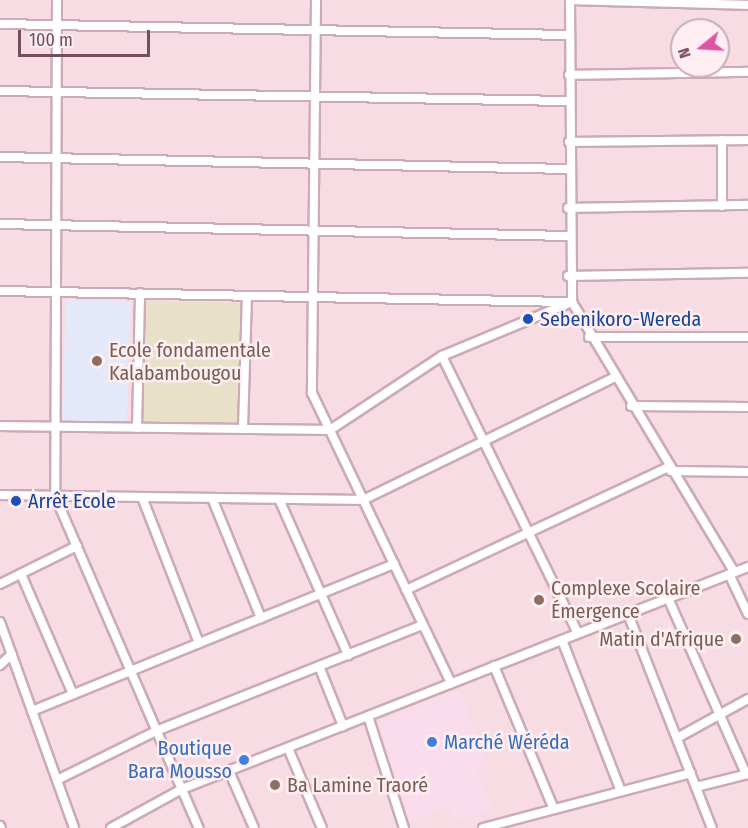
<!DOCTYPE html>
<meta charset="utf-8">
<style>
body{margin:0}
#map{position:relative;width:748px;height:828px;overflow:hidden;background:#fbe8ec;font-family:"Fira Sans Condensed",sans-serif}
div>[style]{position:absolute}
.residential>*{inset:0;background:#f8dce3}
.commercial>*{inset:0;background:#fbdcec}
.education>*{inset:0;background:#e4e8f8;transform-origin:0 0}
.green>*{inset:0;background:#e8e1c7;transform-origin:0 0}
.roads{filter:drop-shadow(2px 0 #caabb7) drop-shadow(-2px 0 #caabb7) drop-shadow(0 2px #caabb7) drop-shadow(0 -2px #caabb7)}
.minor>*{height:8px;margin:-4px;padding:0 4px;transform-origin:4px;border-radius:4px;background:#fff}
.dots>*{width:16px;height:16px;translate:-50% -50%;box-sizing:border-box;border:3px solid #feeef1;border-radius:50%}
span{translate:-50% -50%;white-space:nowrap;text-align:center;line-height:1.15;-webkit-text-stroke:5px #feeef1;paint-order:stroke}
.transit-label{font-size:20px;color:#164399}
.left{translate:0 -50%;text-align:left}
.education-label{font-size:20px;color:#785e54}
.right{translate:-100% -50%;text-align:right}
.shop-label{font-size:20px;color:#366cbe}
.north{position:absolute;left:670px;top:18px;width:60px;height:60px;box-sizing:border-box;background:#feeef1;border:2px solid #c7aeb7;border-radius:50%;rotate:252deg;font-size:16px;font-weight:700;line-height:24px;text-align:center;color:#744d5f}
.north::after{content:'';display:block;margin:auto;width:21px;height:27px;background:#de54a5;clip-path:polygon(50% 0,100% 100%,50% 72%,0 100%)}
.scale{position:absolute;left:18px;top:30px;width:132px;height:27px;box-sizing:border-box;border:3px solid #744d5f;border-top:0;padding-left:8px;font-size:18px;line-height:21px;white-space:nowrap;color:#744d5f;-webkit-text-stroke:4px #feeef1;paint-order:stroke}
</style>
<div id="map">
<div class="residential">
<i style="clip-path:polygon(evenodd,0 0,748px 0,748px 828px,0 828px,0 0,682px 30px,718px 30px,718px 66px,682px 66px,682px 30px)"></i>
</div>
<div class="commercial">
<i style="clip-path:polygon(459px 690px,486px 761px,475px 766px,493px 810px,453px 820px,449px 807px,410px 821px,379px 723px)"></i>
</div>
<div class="education">
<i style="left:66px;top:299px;width:65px;height:122px;rotate:2deg"></i>
</div>
<div class="green">
<i style="left:146px;top:301px;width:95px;height:122px;rotate:1deg"></i>
</div>
<div class="roads">
<div class="minor">
<i style="left:57px;top:0;width:496px;rotate:90.2deg"></i>
<i style="left:55px;top:496px;width:362px;rotate:66.6deg"></i>
<i style="left:316px;top:0;width:393px;rotate:90.6deg"></i>
<i style="left:312px;top:393px;width:322px;rotate:64.4deg"></i>
<i style="left:570px;top:0;width:302px;rotate:89.6deg"></i>
<i style="left:572px;top:302px;width:315px;rotate:59deg"></i>
<i style="left:571px;top:0;width:177px;rotate:1.6deg"></i>
<i style="left:0;top:24px;width:569px;rotate:1.11deg"></i>
<i style="left:569px;top:75px;width:179px;rotate:-1deg"></i>
<i style="left:0;top:91px;width:569px;rotate:1.01deg"></i>
<i style="left:722px;top:140px;width:66px;rotate:90deg"></i>
<i style="left:569px;top:142px;width:179px;rotate:-0.6deg"></i>
<i style="left:0;top:157px;width:569px;rotate:1.21deg"></i>
<i style="left:568px;top:208px;width:180px;rotate:-1deg"></i>
<i style="left:0;top:224px;width:568px;rotate:1.21deg"></i>
<i style="left:568px;top:276px;width:180px;rotate:-1deg"></i>
<i style="left:0;top:291px;width:568px;rotate:1.11deg"></i>
<i style="left:589px;top:337px;width:159px"></i>
<i style="left:442px;top:356px;width:309px;rotate:63.9deg"></i>
<i style="left:631px;top:406px;width:117px;rotate:0.5deg"></i>
<i style="left:0;top:426px;width:330px;rotate:0.7deg"></i>
<i style="left:330px;top:430px;width:134px;rotate:-33.5deg"></i>
<i style="left:442px;top:356px;width:141px;rotate:-22.6deg"></i>
<i style="left:137px;top:428px;width:135px;rotate:-88.7deg"></i>
<i style="left:243px;top:429px;width:133px;rotate:-88.3deg"></i>
<i style="left:671px;top:471px;width:77px;rotate:0.7deg"></i>
<i style="left:0;top:495px;width:363px;rotate:0.8deg"></i>
<i style="left:363px;top:500px;width:278px;rotate:-26deg"></i>
<i style="left:142px;top:497px;width:157px;rotate:68.7deg"></i>
<i style="left:212px;top:498px;width:130px;rotate:67.8deg"></i>
<i style="left:279px;top:499px;width:171px;rotate:66.1deg"></i>
<i style="left:21px;top:574px;width:131px;rotate:66.6deg"></i>
<i style="left:729px;top:574px;width:44px;rotate:64.6deg"></i>
<i style="left:0;top:584px;width:86px;rotate:-26.3deg"></i>
<i style="left:406px;top:590px;width:289px;rotate:-25.1deg"></i>
<i style="left:668px;top:598px;width:193px;rotate:66.1deg"></i>
<i style="left:628px;top:614px;width:230px;rotate:68.6deg"></i>
<i style="left:0;top:622px;width:219px;rotate:70.2deg"></i>
<i style="left:562px;top:640px;width:162px;rotate:68.7deg"></i>
<i style="left:0;top:665px;width:16px;rotate:-43deg"></i>
<i style="left:319px;top:666px;width:65px;rotate:68.2deg"></i>
<i style="left:494px;top:666px;width:153px;rotate:67.3deg"></i>
<i style="left:32px;top:711px;width:391px;rotate:-22.1deg"></i>
<i style="left:368px;top:716px;width:118px;rotate:72.2deg"></i>
<i style="left:677px;top:738px;width:81px;rotate:-28.8deg"></i>
<i style="left:288px;top:748px;width:87px;rotate:67deg"></i>
<i style="left:229px;top:771px;width:62px;rotate:66.3deg"></i>
<i style="left:57px;top:780px;width:110px;rotate:-26.3deg"></i>
<i style="left:156px;top:731px;width:287px;rotate:-21.7deg"></i>
<i style="left:696px;top:787px;width:54px;rotate:-14deg"></i>
<i style="left:0;top:826px;width:2px;rotate:63deg"></i>
<i style="left:111px;top:828px;width:81px;rotate:-28.8deg"></i>
<i style="left:182px;top:789px;width:608px;rotate:-21.42deg"></i>
<i style="left:483px;top:828px;width:215px;rotate:-14.8deg"></i>
</div>
</div>
<div class="dots">
<i style="left:528px;top:319px;background:#1a4fb4"></i>
<i style="left:97px;top:361px;background:#8d6e63"></i>
<i style="left:16px;top:501px;background:#1a4fb4"></i>
<i style="left:539px;top:600px;background:#8d6e63"></i>
<i style="left:736px;top:639px;background:#8d6e63"></i>
<i style="left:432px;top:742px;background:#3f7fe0"></i>
<i style="left:244px;top:760px;background:#3f7fe0"></i>
<i style="left:275px;top:785px;background:#8d6e63"></i>
</div>
<div class="transit-label">
<span class="left" style="left:540px;top:319px">Sebenikoro-Wereda</span>
<span class="left" style="left:28px;top:501px">Arrêt Ecole</span>
</div>
<div class="education-label">
<span class="left" style="left:109px;top:362px">Ecole fondamentale<br>Kalabambougou</span>
<span class="left" style="left:551px;top:600px">Complexe Scolaire<br>Émergence</span>
<span class="right" style="left:724px;top:639px">Matin d'Afrique</span>
<span class="left" style="left:287px;top:785px">Ba Lamine Traoré</span>
</div>
<div class="shop-label">
<span class="left" style="left:444px;top:742px">Marché Wéréda</span>
<span class="right" style="left:232px;top:760px">Boutique<br>Bara Mousso</span>
</div>
<div class="north">N</div>
<div class="scale">100 m</div>
</div>
